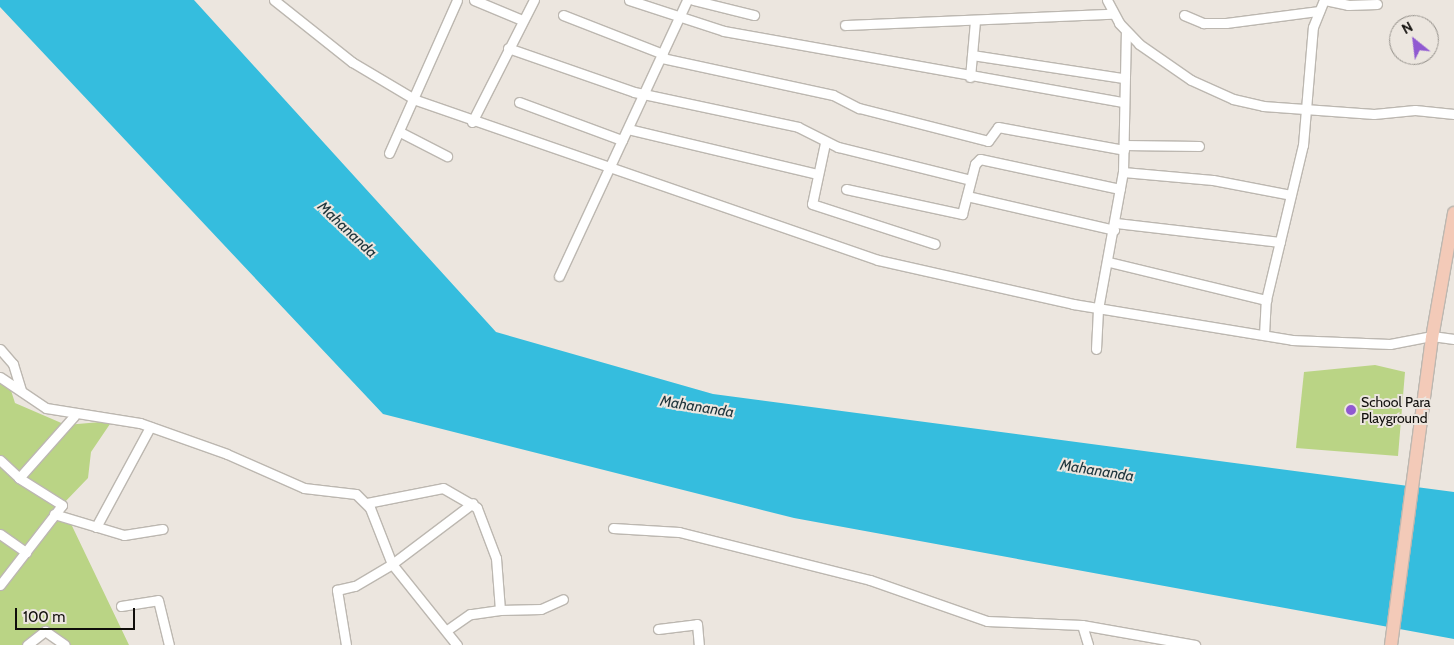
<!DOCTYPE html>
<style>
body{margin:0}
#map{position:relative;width:1454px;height:645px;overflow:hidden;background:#ece6df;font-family:Cabin,sans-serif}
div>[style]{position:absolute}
.green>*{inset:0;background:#bad485}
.water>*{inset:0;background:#35bdde}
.roads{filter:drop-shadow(1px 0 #bcb7b0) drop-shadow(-1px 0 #bcb7b0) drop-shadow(0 1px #bcb7b0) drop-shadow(0 -1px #bcb7b0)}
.street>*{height:9px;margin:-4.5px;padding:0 4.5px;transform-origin:4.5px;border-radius:4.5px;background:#fff}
.primary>*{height:12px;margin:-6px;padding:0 6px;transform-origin:6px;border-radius:6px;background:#f3cab8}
.dots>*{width:14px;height:14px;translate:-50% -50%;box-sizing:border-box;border:2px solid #ece6df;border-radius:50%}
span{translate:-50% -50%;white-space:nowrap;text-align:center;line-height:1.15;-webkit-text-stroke:4px #ece6df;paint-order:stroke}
.poi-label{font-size:14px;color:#100e0b}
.left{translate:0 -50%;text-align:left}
.water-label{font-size:15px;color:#20363d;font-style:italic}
.north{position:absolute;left:1389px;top:15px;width:50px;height:50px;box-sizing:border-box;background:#ece6df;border:1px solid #94908a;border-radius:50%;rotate:331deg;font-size:14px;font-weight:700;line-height:20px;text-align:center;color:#100e0b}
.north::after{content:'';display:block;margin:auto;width:18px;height:22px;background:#9059d1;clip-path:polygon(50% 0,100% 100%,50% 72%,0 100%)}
.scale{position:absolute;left:15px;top:608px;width:120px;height:22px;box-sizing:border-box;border:2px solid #100e0b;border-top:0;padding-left:6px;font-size:15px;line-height:18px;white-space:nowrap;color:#100e0b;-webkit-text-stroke:4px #ece6df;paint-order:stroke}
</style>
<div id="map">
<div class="green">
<i style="clip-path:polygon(1375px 365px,1405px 372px,1398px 456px,1296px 448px,1304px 372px)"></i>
<i style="clip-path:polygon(0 377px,8px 381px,15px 403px,66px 425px,112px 421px,91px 452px,88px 478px,62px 505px,129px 645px,60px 645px,42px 633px,27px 645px,0 645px)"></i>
</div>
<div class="water">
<i style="clip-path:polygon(0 0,194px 0,496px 332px,713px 394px,1454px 492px,1454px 639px,794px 518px,383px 414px,0 7px)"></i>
</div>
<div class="roads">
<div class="street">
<i style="left:274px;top:0;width:100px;rotate:38.5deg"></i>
<i style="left:352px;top:62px;width:74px;rotate:30.7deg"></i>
<i style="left:416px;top:100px;width:489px;rotate:19.1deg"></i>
<i style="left:878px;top:260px;width:200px;rotate:12.7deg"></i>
<i style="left:1073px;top:304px;width:222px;rotate:9.3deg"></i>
<i style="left:1292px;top:340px;width:98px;rotate:2.3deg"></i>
<i style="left:1390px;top:344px;width:43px;rotate:-10.8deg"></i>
<i style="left:1432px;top:336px;width:22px;rotate:8deg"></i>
<i style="left:474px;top:0;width:52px;rotate:22.6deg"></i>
<i style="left:629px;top:0;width:100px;rotate:18.1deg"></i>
<i style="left:724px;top:31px;width:405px;rotate:10.1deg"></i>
<i style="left:693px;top:0;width:63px;rotate:13.8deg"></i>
<i style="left:1107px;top:0;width:26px;rotate:62deg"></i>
<i style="left:1119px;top:23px;width:29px;rotate:46deg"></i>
<i style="left:1139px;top:44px;width:63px;rotate:34.7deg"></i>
<i style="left:1191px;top:80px;width:46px;rotate:24.3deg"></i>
<i style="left:1233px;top:99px;width:31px;rotate:13deg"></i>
<i style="left:1263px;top:106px;width:111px;rotate:4.1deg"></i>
<i style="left:1374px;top:114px;width:41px;rotate:-5.6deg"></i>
<i style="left:1415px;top:110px;width:39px;rotate:6deg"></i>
<i style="left:1325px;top:0;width:24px;rotate:12deg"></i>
<i style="left:1348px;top:5px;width:29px;rotate:-2deg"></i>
<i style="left:563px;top:15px;width:107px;rotate:21.3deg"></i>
<i style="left:1184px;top:15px;width:21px;rotate:23deg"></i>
<i style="left:1203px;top:23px;width:23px"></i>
<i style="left:1226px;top:23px;width:94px;rotate:-7.4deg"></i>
<i style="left:845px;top:25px;width:268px;rotate:-2.4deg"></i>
<i style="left:508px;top:48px;width:133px;rotate:19.2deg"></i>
<i style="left:634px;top:92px;width:168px;rotate:12deg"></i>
<i style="left:798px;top:127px;width:45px;rotate:26.6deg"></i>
<i style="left:838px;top:147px;width:136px;rotate:14deg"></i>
<i style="left:972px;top:55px;width:153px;rotate:8.7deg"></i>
<i style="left:662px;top:58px;width:175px;rotate:12.2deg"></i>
<i style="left:833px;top:95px;width:29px;rotate:27deg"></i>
<i style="left:859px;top:108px;width:133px;rotate:14.3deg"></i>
<i style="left:988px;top:141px;width:17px;rotate:-54deg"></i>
<i style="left:998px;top:127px;width:128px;rotate:10.3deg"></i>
<i style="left:970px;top:77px;width:56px;rotate:-84.9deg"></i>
<i style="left:519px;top:102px;width:110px;rotate:20.3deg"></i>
<i style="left:472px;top:122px;width:137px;rotate:-63.1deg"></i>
<i style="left:628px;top:129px;width:194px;rotate:13.4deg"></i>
<i style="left:400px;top:132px;width:53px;rotate:27.1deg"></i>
<i style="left:825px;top:143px;width:62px;rotate:102deg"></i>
<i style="left:812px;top:204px;width:129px;rotate:18deg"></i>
<i style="left:1124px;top:145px;width:75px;rotate:0.8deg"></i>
<i style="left:389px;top:153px;width:167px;rotate:-66deg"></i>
<i style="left:1123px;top:172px;width:90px;rotate:5.1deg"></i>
<i style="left:1213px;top:180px;width:79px;rotate:10.9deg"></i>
<i style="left:846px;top:189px;width:119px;rotate:12.2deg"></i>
<i style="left:962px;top:214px;width:52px;rotate:-75.4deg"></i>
<i style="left:975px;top:164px;width:7px;rotate:-45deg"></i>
<i style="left:980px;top:159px;width:143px;rotate:12.1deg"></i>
<i style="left:967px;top:196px;width:151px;rotate:13deg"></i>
<i style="left:1116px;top:223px;width:165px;rotate:6.6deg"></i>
<i style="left:1109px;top:262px;width:162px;rotate:13.6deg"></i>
<i style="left:559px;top:276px;width:304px;rotate:-65.1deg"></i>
<i style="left:1264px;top:335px;width:35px;rotate:-87deg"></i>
<i style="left:1266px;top:300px;width:159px;rotate:-76.6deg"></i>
<i style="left:1303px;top:145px;width:118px;rotate:-85.2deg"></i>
<i style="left:1313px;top:27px;width:29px;rotate:-68deg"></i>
<i style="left:0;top:349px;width:20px;rotate:49deg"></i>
<i style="left:13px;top:364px;width:28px;rotate:73deg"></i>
<i style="left:1096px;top:349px;width:40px;rotate:-87.1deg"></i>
<i style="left:1098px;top:309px;width:139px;rotate:-79.7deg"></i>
<i style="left:1123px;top:172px;width:141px;rotate:-88.8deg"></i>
<i style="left:0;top:377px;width:55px;rotate:34deg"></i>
<i style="left:46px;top:408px;width:95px;rotate:9.1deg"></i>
<i style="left:140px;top:423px;width:92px;rotate:19.6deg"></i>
<i style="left:227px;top:454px;width:84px;rotate:23.8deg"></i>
<i style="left:304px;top:488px;width:52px;rotate:6.6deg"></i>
<i style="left:356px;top:494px;width:20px;rotate:45deg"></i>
<i style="left:370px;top:508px;width:60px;rotate:68.6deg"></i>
<i style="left:392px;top:564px;width:104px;rotate:51.3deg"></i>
<i style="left:0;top:460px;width:26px;rotate:43deg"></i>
<i style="left:367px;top:503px;width:77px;rotate:-11.2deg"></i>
<i style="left:443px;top:488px;width:39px;rotate:30deg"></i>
<i style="left:477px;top:508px;width:53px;rotate:69.2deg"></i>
<i style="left:496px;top:558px;width:52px;rotate:85.6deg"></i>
<i style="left:500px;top:610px;width:30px;rotate:172deg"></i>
<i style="left:470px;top:614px;width:29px;rotate:145deg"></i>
<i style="left:54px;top:514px;width:73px;rotate:16.7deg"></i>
<i style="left:124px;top:535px;width:39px;rotate:-9deg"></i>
<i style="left:96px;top:527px;width:114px;rotate:-61.6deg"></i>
<i style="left:613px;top:528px;width:66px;rotate:3.5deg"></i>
<i style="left:679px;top:532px;width:197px;rotate:14.1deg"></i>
<i style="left:870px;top:580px;width:124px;rotate:19.3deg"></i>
<i style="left:987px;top:621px;width:95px;rotate:2.4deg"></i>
<i style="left:1082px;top:625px;width:115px;rotate:10deg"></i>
<i style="left:0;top:534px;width:32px;rotate:35deg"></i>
<i style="left:0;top:585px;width:101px;rotate:-52.2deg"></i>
<i style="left:62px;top:505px;width:51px;rotate:-147.9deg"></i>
<i style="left:19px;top:478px;width:83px;rotate:-48.4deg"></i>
<i style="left:121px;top:606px;width:37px;rotate:-9deg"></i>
<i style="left:158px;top:600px;width:46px;rotate:76.3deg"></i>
<i style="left:500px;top:610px;width:41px;rotate:-1.4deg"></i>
<i style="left:541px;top:609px;width:24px;rotate:-24deg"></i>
<i style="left:1082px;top:625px;width:21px;rotate:73deg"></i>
<i style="left:658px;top:629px;width:39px;rotate:-7deg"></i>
<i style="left:697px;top:624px;width:21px;rotate:85deg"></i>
<i style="left:27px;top:645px;width:23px;rotate:-38deg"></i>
<i style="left:45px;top:631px;width:24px;rotate:35deg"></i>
<i style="left:346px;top:645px;width:56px;rotate:-99.3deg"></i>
<i style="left:337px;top:590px;width:18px;rotate:-13deg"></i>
<i style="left:355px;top:586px;width:43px;rotate:-30.7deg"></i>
<i style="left:392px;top:564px;width:101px;rotate:-37deg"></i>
</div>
<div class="primary">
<i style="left:1391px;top:645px;width:310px;rotate:-82.4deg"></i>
<i style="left:1432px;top:338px;width:127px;rotate:-80deg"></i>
</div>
</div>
<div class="dots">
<i style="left:1351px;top:410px;background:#9059d1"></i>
</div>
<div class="poi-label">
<span class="left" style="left:1361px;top:410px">School Para<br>Playground</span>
</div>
<div class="water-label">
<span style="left:347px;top:230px;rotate:43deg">Mahananda</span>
<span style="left:697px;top:407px;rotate:9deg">Mahananda</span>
<span style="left:1097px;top:471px;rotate:9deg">Mahananda</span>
</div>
<div class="north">N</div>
<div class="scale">100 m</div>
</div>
